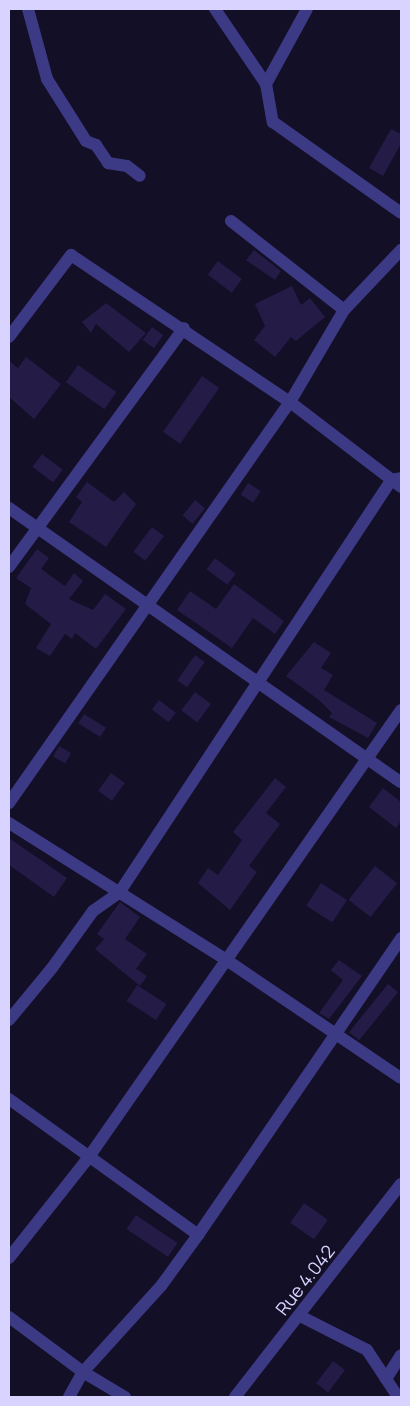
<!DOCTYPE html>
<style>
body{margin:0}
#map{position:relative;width:410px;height:1406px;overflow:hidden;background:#130f26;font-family:Manrope,sans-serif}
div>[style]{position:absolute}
.building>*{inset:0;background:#241b47;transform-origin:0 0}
.street>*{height:12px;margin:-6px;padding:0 6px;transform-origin:6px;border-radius:6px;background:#3d3a85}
span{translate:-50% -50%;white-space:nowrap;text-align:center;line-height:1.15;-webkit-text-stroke:4.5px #130f26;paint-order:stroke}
.street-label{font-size:18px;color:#d9d4ff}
.frame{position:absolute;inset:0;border:10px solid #d9d4ff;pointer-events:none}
</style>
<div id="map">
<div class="building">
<i style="clip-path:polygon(391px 129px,401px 134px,401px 144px,383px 176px,369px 168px)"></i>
<i style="clip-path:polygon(254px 250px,281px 271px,275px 280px,246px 260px)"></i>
<i style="left:218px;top:261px;width:30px;height:17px;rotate:37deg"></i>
<i style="clip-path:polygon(292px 286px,301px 305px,310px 298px,325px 317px,296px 341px,291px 337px,275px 357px,254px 340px,265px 326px,255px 304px)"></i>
<i style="clip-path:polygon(106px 303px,146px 333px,129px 352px,96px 324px,91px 333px,82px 322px)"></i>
<i style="left:152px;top:327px;width:14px;height:16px;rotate:36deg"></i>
<i style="clip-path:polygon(26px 357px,61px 384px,34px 419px,9px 397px,9px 361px,18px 368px)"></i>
<i style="left:78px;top:365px;width:47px;height:21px;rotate:35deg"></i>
<i style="left:202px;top:376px;width:21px;height:68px;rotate:35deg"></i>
<i style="left:42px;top:454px;width:26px;height:16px;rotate:37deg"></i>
<i style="clip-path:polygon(87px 482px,114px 502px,124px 492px,136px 504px,106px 547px,69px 522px,82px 502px,76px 497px)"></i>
<i style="left:248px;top:483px;width:15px;height:14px;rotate:32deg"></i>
<i style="left:195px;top:500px;width:13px;height:20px;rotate:39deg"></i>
<i style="left:152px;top:527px;width:15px;height:31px;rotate:37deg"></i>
<i style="clip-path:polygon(37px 549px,49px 558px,41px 569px,65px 586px,74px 573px,83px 581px,69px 599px,93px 610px,105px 594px,126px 609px,96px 649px,75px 633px,72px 639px,65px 634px,50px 656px,36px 648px,51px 624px,25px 604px,31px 588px,16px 578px)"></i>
<i style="left:215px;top:558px;width:26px;height:14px;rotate:37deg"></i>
<i style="clip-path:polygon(234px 584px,284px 621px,275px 634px,253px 618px,232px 648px,177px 610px,190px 591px,216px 609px)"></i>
<i style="clip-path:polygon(314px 642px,331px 653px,321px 668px,333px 675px,324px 690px,377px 723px,368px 738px,329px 717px,332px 713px,319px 700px,286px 676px)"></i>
<i style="left:195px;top:655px;width:12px;height:31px;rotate:35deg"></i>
<i style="left:195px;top:692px;width:20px;height:23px;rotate:37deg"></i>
<i style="left:159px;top:700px;width:21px;height:12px;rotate:37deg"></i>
<i style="left:84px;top:714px;width:26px;height:11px;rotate:32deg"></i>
<i style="left:59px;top:746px;width:14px;height:12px;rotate:30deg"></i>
<i style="left:111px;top:773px;width:17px;height:22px;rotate:36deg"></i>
<i style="clip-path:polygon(275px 778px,286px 787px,266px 813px,280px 824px,249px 866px,257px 872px,230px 910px,198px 883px,208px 868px,218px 875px,242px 840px,233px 832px)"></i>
<i style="clip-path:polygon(383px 788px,401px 802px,401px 821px,396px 828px,369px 807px)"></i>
<i style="clip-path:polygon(9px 838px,67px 878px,54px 897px,9px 865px)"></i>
<i style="left:375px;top:866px;width:28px;height:43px;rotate:38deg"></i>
<i style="left:321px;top:883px;width:31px;height:27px;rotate:33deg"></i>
<i style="clip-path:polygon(120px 902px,140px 917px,125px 939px,147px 954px,136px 969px,147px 976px,140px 986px,95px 949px,104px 939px,97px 934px)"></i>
<i style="clip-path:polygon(339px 960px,362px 976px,329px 1019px,319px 1013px,343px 980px,331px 970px)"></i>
<i style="left:388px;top:984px;width:13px;height:62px;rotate:39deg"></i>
<i style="left:137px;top:985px;width:35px;height:19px;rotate:33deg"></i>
<i style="left:304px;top:1203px;width:29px;height:24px;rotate:35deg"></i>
<i style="left:136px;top:1215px;width:50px;height:17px;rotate:34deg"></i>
<i style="left:333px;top:1361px;width:15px;height:28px;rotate:37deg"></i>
</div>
<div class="street">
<i style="left:28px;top:9px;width:73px;rotate:74.8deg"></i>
<i style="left:47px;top:79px;width:73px;rotate:57.8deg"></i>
<i style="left:86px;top:141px;width:11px;rotate:22deg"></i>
<i style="left:96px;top:145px;width:22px;rotate:56deg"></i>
<i style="left:108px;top:163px;width:19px;rotate:9deg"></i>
<i style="left:127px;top:166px;width:16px;rotate:38deg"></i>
<i style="left:215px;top:9px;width:91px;rotate:55.8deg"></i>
<i style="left:266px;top:84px;width:39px;rotate:80deg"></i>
<i style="left:273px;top:122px;width:157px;rotate:35.4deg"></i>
<i style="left:266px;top:84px;width:85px;rotate:-61.3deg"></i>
<i style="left:231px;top:221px;width:144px;rotate:38.2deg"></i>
<i style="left:9px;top:337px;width:103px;rotate:-52.9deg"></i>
<i style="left:71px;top:255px;width:264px;rotate:33.9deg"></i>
<i style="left:290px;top:402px;width:140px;rotate:37.4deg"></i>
<i style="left:9px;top:508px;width:478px;rotate:35deg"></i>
<i style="left:9px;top:567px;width:296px;rotate:-53.8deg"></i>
<i style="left:9px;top:803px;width:490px;rotate:-55deg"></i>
<i style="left:290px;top:402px;width:107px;rotate:-59.6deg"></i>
<i style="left:344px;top:310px;width:83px;rotate:-46.5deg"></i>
<i style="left:9px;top:823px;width:255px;rotate:32.2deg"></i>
<i style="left:225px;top:959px;width:212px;rotate:34.1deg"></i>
<i style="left:9px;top:1020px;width:67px;rotate:-50.4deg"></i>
<i style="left:52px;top:968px;width:70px;rotate:-54.3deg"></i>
<i style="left:93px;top:911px;width:32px;rotate:-35deg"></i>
<i style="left:119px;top:893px;width:495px;rotate:-56.6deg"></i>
<i style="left:391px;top:480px;width:10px;rotate:-11deg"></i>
<i style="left:9px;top:1099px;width:233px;rotate:35.7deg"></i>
<i style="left:9px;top:1258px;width:124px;rotate:-51.6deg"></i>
<i style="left:86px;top:1161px;width:550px;rotate:-55.07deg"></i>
<i style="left:300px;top:1316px;width:75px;rotate:26.9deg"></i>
<i style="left:367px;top:1350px;width:56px;rotate:56.6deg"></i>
<i style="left:9px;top:1317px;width:92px;rotate:36.6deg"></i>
<i style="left:83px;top:1372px;width:49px;rotate:30.8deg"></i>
<i style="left:386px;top:1379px;width:28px;rotate:-58deg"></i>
<i style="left:69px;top:1397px;width:29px;rotate:-61deg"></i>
<i style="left:83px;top:1372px;width:116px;rotate:-47.8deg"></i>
<i style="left:161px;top:1286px;width:63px;rotate:-54deg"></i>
<i style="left:198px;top:1235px;width:360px;rotate:-55.6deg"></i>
<i style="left:235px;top:1397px;width:270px;rotate:-52.1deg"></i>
</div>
<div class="street-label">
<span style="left:305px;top:1280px;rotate:-52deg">Rue 4.042</span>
</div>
<div class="frame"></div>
</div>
